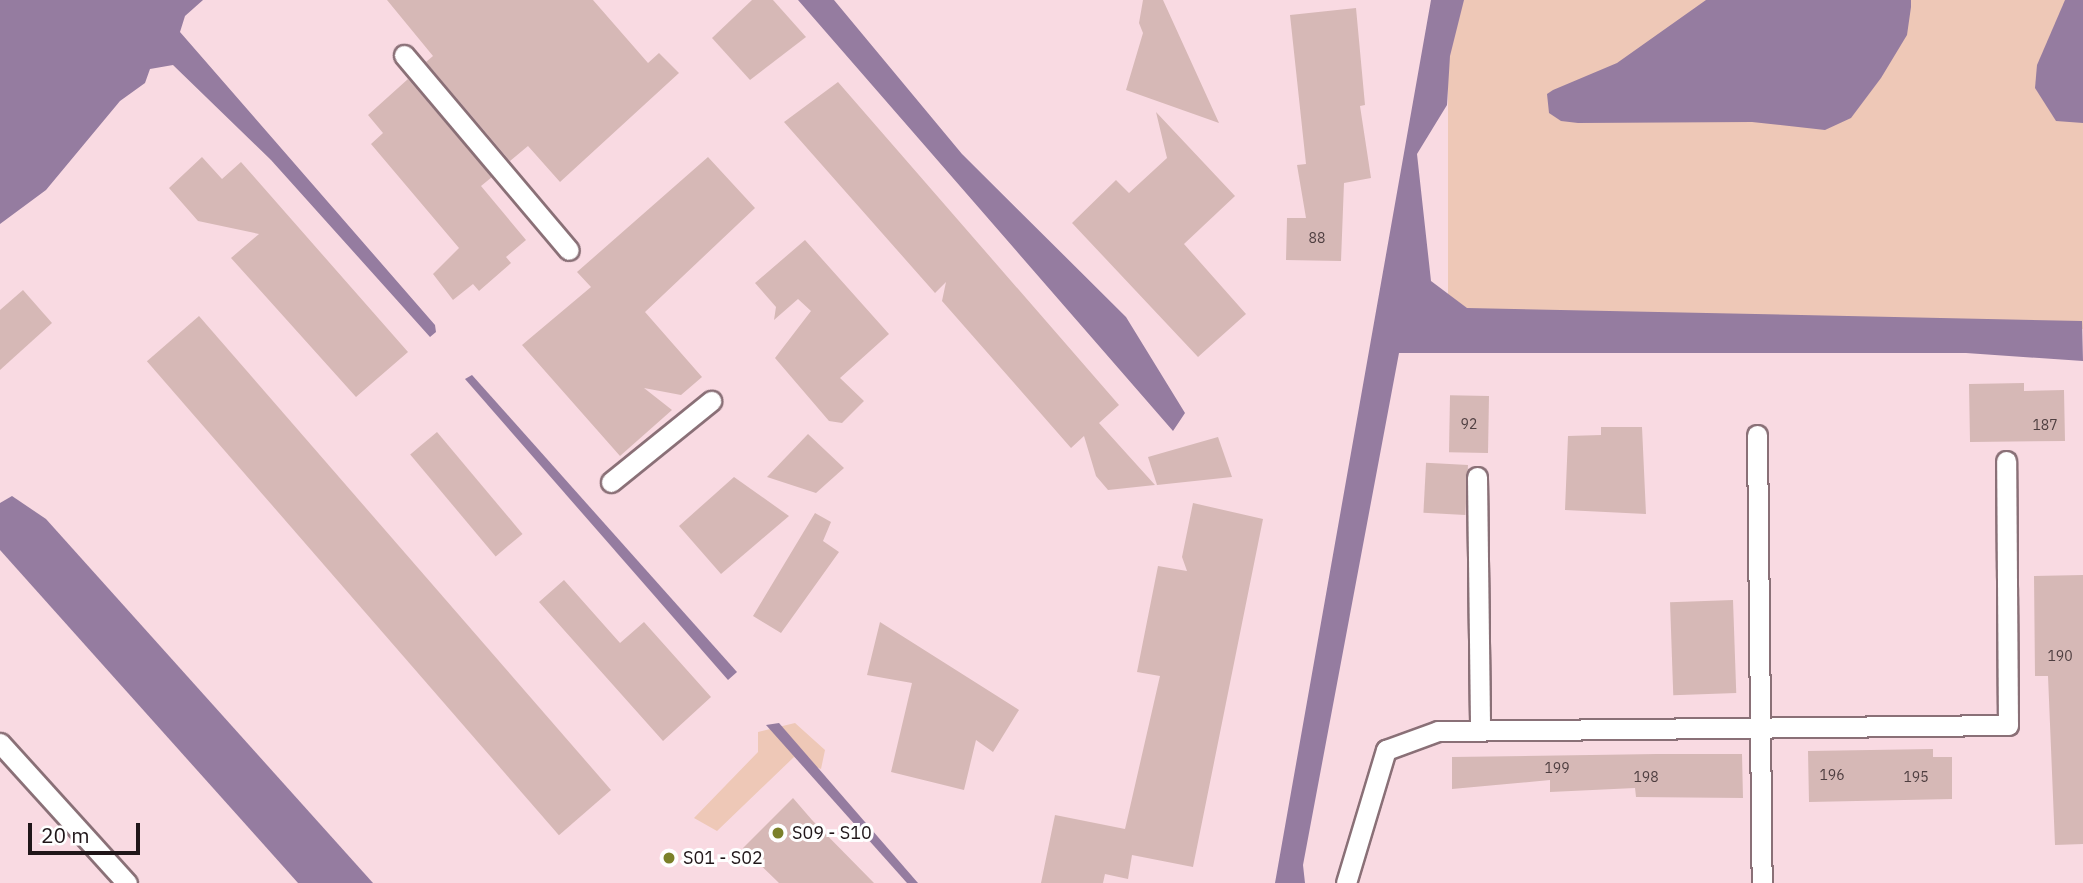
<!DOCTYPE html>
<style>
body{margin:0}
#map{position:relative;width:2083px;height:883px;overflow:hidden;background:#f9dae2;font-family:"IBM Plex Sans",sans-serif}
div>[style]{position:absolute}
.green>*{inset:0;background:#eec8b7;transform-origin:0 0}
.water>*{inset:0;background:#957ca0}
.building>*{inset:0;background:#d6b8b6;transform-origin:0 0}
.roads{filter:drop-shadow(2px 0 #8a7077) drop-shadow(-2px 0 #8a7077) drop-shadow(0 2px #8a7077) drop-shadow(0 -2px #8a7077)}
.service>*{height:19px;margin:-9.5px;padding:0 9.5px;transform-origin:9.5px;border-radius:9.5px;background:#fff}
.dots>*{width:19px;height:19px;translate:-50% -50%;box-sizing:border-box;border:4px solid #fff;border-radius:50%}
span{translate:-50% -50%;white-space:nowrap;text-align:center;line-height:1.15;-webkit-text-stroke:6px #fff;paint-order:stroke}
.number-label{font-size:14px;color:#4e3e40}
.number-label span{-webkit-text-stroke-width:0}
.poi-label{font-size:18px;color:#201619}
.left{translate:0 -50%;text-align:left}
.scale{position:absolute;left:28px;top:823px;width:112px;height:32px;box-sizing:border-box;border:4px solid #201619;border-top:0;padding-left:9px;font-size:21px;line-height:24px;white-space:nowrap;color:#201619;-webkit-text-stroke:5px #fff;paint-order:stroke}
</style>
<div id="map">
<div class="green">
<i style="left:1448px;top:0;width:635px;height:329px"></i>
<i style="clip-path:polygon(795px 723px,825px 750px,821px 769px,794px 757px,717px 831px,694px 818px,758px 752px,758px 732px)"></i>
</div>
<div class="water">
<i style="clip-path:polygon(0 0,203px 0,185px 16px,180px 32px,435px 325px,436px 332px,430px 337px,271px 160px,173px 65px,150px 69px,145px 83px,120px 101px,46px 190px,0 224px)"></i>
<i style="clip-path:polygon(798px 0,834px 0,962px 154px,1126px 317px,1185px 413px,1173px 431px)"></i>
<i style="clip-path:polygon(1431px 0,1464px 0,1450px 56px,1447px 105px,1417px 154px,1431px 281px,1467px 308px,2082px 321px,2083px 361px,1966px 353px,1399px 353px,1303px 865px,1305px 883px,1275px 883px)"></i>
<i style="clip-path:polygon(1706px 0,1911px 0,1911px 7px,1907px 35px,1881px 78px,1851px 118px,1825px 130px,1752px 122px,1578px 123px,1561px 121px,1549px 113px,1547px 94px,1553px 90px,1617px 63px)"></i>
<i style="clip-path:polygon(2065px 0,2083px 0,2083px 123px,2056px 121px,2035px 88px,2037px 65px)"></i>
<i style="clip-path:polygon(472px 375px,737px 672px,728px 680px,465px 379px)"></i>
<i style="clip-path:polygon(12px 496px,46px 519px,373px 883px,298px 883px,0 550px,0 503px)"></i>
<i style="clip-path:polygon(779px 723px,918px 883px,907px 883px,766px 725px)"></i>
</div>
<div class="building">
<i style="clip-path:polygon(387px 0,593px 0,648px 63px,659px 53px,679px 73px,560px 182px,528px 146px,510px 161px,426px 62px,433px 56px)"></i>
<i style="clip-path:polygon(752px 0,773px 0,806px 37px,750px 80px,712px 38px)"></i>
<i style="clip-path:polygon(1143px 0,1163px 0,1219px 123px,1126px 90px,1143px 33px,1139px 23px)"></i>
<i style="clip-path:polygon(1356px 8px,1365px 105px,1360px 106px,1371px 178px,1344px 183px,1341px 261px,1286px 260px,1287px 218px,1306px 218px,1297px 165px,1306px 164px,1290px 15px)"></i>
<i style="clip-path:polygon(408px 79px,492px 177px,481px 186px,526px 240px,506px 257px,511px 263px,479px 291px,473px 284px,453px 300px,433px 274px,459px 248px,371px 144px,383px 133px,368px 115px)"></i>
<i style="clip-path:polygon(838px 82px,1119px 405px,1099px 423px,1155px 485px,1108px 490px,1096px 476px,1084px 436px,1071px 448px,942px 301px,946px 282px,935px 293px,784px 122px)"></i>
<i style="clip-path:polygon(1156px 112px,1235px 196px,1184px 244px,1246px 314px,1198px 357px,1072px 223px,1116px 180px,1129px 193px,1167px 158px)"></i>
<i style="clip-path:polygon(202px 157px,222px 179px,241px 162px,408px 352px,356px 397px,231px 258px,259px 234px,198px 221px,169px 188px)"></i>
<i style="clip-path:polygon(708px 157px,755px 208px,645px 312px,702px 377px,681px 395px,644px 388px,672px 410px,620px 456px,522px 345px,591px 287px,577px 272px)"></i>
<i style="clip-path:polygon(805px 240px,889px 334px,840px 378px,864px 401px,842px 423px,829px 421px,775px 358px,811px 311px,798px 299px,774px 320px,776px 307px,755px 283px)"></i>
<i style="clip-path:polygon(23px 290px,52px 323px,0 370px,0 310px)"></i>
<i style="left:199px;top:316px;width:628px;height:69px;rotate:49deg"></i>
<i style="clip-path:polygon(2024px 383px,2024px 391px,2064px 390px,2065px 441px,1970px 442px,1969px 384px)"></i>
<i style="left:1489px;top:396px;width:57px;height:39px;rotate:91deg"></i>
<i style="clip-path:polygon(1601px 427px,1642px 427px,1646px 514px,1565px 510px,1568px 436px,1601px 435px)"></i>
<i style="left:437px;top:432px;width:133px;height:35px;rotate:50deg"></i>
<i style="clip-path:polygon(808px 434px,844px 468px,816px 493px,767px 477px)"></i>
<i style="clip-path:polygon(1218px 437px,1232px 477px,1157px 485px,1148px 457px)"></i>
<i style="left:1468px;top:465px;width:50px;height:42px;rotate:93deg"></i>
<i style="clip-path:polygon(734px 477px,789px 516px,721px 574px,679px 526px)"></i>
<i style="clip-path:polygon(1193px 503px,1263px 519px,1193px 867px,1132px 855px,1128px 879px,1105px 874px,1103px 883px,1041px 883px,1055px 815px,1125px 829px,1160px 676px,1137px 672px,1158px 566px,1187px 571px,1182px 557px)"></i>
<i style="clip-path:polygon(815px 513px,831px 522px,823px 541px,839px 552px,781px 633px,753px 616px)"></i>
<i style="clip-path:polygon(2083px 575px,2083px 844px,2055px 845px,2048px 676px,2035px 676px,2034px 576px)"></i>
<i style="clip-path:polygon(564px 580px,620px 643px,644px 622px,711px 697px,663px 741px,539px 602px)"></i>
<i style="left:1733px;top:600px;width:93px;height:63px;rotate:88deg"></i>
<i style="clip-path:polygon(880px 622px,1019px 710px,993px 752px,976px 740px,964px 790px,891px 772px,912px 683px,867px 675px)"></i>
<i style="clip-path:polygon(1933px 749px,1933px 757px,1952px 757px,1952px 799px,1809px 802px,1808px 751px)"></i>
<i style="clip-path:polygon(1657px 754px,1742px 754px,1743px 798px,1636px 797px,1635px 788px,1550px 792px,1550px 780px,1452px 789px,1452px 757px)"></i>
<i style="clip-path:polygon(793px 798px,812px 820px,874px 883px,779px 883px,743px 848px)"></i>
</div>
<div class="roads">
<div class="service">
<i style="left:404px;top:55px;width:255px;rotate:49.8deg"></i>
<i style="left:1757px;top:435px;width:448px;rotate:89.4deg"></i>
<i style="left:1477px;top:477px;width:252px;rotate:89.3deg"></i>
<i style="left:611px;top:482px;width:129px;rotate:-39deg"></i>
<i style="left:0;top:743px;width:189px;rotate:47.8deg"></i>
<i style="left:1346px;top:883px;width:139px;rotate:-73.3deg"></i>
<i style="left:1386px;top:750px;width:55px;rotate:-20.1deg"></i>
<i style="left:1438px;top:731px;width:570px;rotate:-0.6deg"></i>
<i style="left:2008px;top:725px;width:264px;rotate:-90.4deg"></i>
</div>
</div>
<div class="dots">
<i style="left:778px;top:833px;background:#7b802a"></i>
<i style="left:669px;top:858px;background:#7b802a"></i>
</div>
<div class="number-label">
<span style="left:1317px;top:238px">88</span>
<span style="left:1469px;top:424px">92</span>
<span style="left:2045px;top:425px">187</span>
<span style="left:2060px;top:656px">190</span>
<span style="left:1557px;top:768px">199</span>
<span style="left:1832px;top:775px">196</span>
<span style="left:1646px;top:777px">198</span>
<span style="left:1916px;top:777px">195</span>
</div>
<div class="poi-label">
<span class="left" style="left:792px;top:833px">S09 - S10</span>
<span class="left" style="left:683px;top:858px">S01 - S02</span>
</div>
<div class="scale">20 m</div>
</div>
